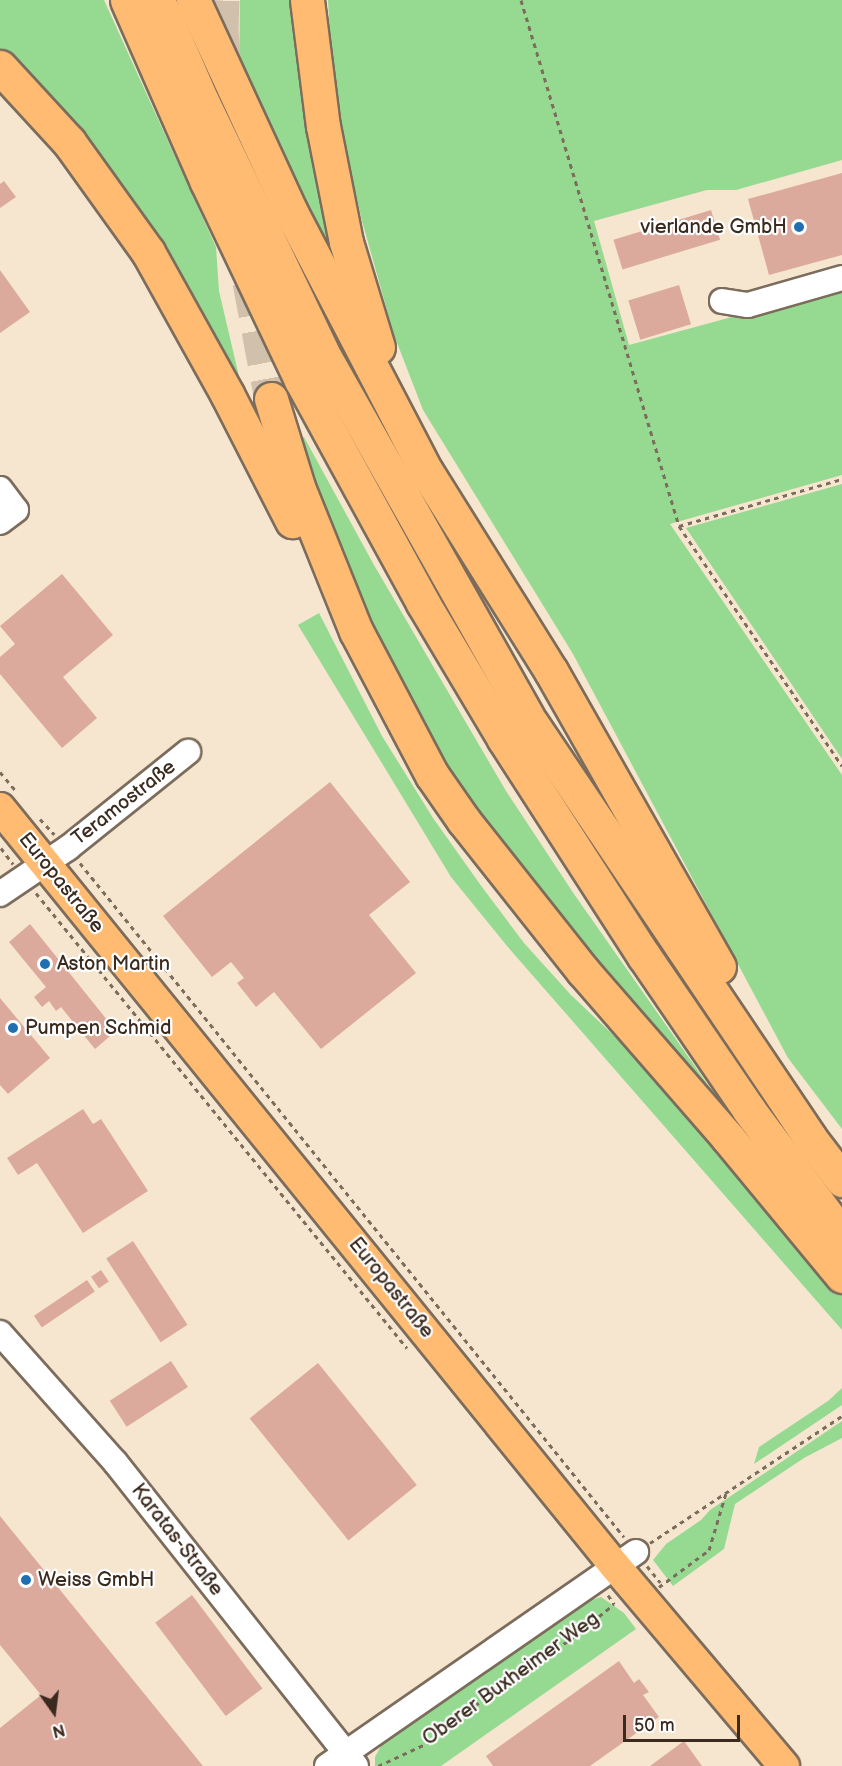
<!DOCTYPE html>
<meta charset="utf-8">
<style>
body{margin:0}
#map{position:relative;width:842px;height:1766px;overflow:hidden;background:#f6e6d0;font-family:"Balsamiq Sans",sans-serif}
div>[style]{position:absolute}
.green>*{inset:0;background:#96da92}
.building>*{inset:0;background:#dcaa9c;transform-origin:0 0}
.highway-tunnel>*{height:33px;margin-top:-16.5px;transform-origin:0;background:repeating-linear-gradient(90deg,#d1c0ac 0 33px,transparent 0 49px)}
.path>*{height:3px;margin-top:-1.5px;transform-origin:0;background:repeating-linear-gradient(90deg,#7c6c5c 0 4.5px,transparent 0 9px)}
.roads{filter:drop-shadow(2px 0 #7c6c5c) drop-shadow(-2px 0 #7c6c5c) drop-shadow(0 2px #7c6c5c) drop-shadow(0 -2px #7c6c5c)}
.minor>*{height:24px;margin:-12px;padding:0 12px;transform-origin:12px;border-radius:12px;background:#fff}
.major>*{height:30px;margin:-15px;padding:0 15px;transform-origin:15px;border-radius:15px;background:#febb71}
.highway>*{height:33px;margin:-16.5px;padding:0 16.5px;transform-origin:16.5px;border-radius:16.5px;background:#febb71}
.dots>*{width:16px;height:16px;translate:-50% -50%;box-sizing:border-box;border:3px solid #fff;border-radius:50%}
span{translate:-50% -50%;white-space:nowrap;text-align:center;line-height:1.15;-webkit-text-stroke:4.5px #fff;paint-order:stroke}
.poi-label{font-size:20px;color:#3b2a1e}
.right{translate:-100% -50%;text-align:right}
.left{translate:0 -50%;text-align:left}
.street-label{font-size:20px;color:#3b2a1e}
.north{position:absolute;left:24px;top:1682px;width:60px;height:60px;-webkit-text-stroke:4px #fff;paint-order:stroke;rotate:166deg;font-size:16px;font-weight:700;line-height:24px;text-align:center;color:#3b2a1e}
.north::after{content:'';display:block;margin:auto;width:21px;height:27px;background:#3b2a1e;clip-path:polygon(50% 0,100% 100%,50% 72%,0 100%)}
.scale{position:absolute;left:623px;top:1715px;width:117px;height:27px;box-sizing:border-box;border:3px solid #3b2a1e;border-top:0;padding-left:8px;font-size:18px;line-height:21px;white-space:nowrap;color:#3b2a1e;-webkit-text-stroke:4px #fff;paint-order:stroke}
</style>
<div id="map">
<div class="green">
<i style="clip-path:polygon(0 0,104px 0,216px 247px,219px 291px,245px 402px,0 55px)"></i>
<i style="clip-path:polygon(240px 0,291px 0,306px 130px,347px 302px,239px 75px)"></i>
<i style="clip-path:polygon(328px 0,842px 0,842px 160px,736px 190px,707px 190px,594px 221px,629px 345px,842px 287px,842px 475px,670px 524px,842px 775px,842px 1129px,788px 1058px,573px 654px,423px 410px,394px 335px,362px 221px,345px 146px,330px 38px)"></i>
<i style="clip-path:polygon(304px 437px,374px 565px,506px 791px,574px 894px,746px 1139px,513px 864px,433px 751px,365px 618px,298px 440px)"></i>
<i style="clip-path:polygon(842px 484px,842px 759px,686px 528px)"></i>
<i style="clip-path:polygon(319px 613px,382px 736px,433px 818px,482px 887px,524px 943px,571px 995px,645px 1065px,842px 1293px,842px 1330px,507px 946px,451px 877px,298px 625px)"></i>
<i style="clip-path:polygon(842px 1388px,842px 1405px,754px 1464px,759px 1447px,828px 1401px)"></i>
<i style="clip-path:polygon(842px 1421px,842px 1438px,804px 1458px,735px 1504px,724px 1549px,673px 1586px,653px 1560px,666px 1544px,701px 1520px,710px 1510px)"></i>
<i style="clip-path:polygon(601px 1597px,624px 1613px,636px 1629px,441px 1766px,375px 1766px,375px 1757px,382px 1744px,396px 1732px,589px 1601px)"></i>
</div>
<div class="building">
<i style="clip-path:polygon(842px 173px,842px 255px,769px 275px,748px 199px)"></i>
<i style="clip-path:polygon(4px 181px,16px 197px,0 208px,0 184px)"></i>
<i style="left:711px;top:210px;width:31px;height:102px;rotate:73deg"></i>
<i style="clip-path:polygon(0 270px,30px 312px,0 333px)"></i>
<i style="left:679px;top:285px;width:41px;height:53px;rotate:73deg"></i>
<i style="clip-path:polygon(62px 574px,113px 635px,63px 677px,97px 718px,62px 748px,0 674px,0 657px,15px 644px,0 626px)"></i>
<i style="clip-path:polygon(330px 782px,410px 882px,369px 915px,416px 973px,321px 1049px,274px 992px,256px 1007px,237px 983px,244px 978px,231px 962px,212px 977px,163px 916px)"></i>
<i style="clip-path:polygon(30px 924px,116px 1031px,95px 1049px,61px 1007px,56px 1011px,49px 1001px,42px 1007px,34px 997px,46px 987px,9px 942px)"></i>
<i style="clip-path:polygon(0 998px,50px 1058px,8px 1094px,0 1085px)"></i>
<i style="clip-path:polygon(83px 1109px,93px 1124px,101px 1119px,148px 1191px,83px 1233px,37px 1163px,18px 1175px,7px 1158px)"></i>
<i style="left:133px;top:1241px;width:100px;height:32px;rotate:57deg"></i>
<i style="left:101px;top:1270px;width:14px;height:12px;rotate:56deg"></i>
<i style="left:87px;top:1280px;width:14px;height:64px;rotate:56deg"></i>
<i style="left:171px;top:1361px;width:31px;height:73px;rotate:57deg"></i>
<i style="left:318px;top:1363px;width:157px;height:88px;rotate:51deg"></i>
<i style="clip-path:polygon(0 1516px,203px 1766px,0 1766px,0 1728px,41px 1695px,0 1645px)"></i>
<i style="left:192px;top:1595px;width:117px;height:46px;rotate:53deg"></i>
<i style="clip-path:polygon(619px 1661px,634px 1683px,639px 1679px,649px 1692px,643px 1695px,659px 1717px,590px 1766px,493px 1766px,486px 1756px)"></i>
<i style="clip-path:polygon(684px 1741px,702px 1766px,650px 1766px)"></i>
</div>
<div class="highway-tunnel">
<i style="left:223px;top:0;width:31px;rotate:92deg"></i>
<i style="left:222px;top:31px;width:129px;rotate:85.6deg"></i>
<i style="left:249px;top:282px;width:119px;rotate:79.4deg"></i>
</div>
<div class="path">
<i style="left:521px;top:0;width:549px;rotate:73.28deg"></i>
<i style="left:679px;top:526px;width:290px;rotate:55.8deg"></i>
<i style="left:679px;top:526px;width:170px;rotate:-16.1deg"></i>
<i style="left:0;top:772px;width:25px;rotate:50deg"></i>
<i style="left:40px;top:819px;width:21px;rotate:47deg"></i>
<i style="left:1px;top:848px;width:20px;rotate:53deg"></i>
<i style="left:80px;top:863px;width:866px;rotate:51.09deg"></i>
<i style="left:36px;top:893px;width:587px;rotate:50.81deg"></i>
<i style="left:650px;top:1543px;width:230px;rotate:-33.5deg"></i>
<i style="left:647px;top:1566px;width:21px;rotate:51deg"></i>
<i style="left:659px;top:1587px;width:62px;rotate:-36.5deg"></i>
<i style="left:709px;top:1550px;width:59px;rotate:-73.4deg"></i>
<i style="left:608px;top:1595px;width:11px;rotate:56deg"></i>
<i style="left:378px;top:1766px;width:62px;rotate:-24.9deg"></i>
<i style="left:434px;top:1740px;width:72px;rotate:-39.9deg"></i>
<i style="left:489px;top:1694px;width:99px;rotate:-33.9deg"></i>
<i style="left:571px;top:1639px;width:55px;rotate:-39.1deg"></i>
</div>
<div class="roads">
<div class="minor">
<i style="left:722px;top:301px;width:26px;rotate:9deg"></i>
<i style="left:748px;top:305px;width:98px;rotate:-16deg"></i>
<i style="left:0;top:489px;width:26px;rotate:53deg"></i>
<i style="left:16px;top:510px;width:20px;rotate:143deg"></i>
<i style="left:0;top:894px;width:82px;rotate:-34.1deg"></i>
<i style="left:68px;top:848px;width:154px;rotate:-38.7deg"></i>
<i style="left:0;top:1333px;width:173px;rotate:48.3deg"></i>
<i style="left:115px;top:1462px;width:388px;rotate:51.6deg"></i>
<i style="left:327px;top:1766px;width:376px;rotate:-34.7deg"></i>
</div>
<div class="major">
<i style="left:0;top:808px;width:976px;rotate:50.95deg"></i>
<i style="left:615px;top:1566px;width:262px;rotate:49.8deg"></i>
</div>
<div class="highway">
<i style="left:127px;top:0;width:199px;rotate:66.3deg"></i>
<i style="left:207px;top:182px;width:219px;rotate:64.6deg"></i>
<i style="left:301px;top:380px;width:254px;rotate:61.3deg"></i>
<i style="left:423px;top:603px;width:158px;rotate:59.2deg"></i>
<i style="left:504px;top:739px;width:258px;rotate:57.2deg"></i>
<i style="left:644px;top:956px;width:186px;rotate:55.7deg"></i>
<i style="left:749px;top:1110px;width:156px;rotate:53.4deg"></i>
<i style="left:158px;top:0;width:110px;rotate:66.5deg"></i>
<i style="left:202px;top:101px;width:278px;rotate:64.4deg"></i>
<i style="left:322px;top:352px;width:427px;rotate:60.6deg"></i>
<i style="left:532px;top:724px;width:499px;rotate:56.1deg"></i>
<i style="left:810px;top:1138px;width:53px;rotate:52.7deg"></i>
<i style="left:193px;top:0;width:234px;rotate:65.2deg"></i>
<i style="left:291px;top:212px;width:292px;rotate:62.5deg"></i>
<i style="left:426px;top:471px;width:236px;rotate:58deg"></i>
<i style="left:551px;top:671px;width:340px;rotate:60.4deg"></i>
<i style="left:307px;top:0;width:127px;rotate:82.8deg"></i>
<i style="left:323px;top:126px;width:118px;rotate:78.8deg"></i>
<i style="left:346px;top:242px;width:110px;rotate:73.1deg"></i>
<i style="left:0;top:67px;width:102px;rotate:47.4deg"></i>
<i style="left:69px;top:142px;width:135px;rotate:54.3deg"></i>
<i style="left:148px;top:252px;width:162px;rotate:60.9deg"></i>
<i style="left:227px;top:394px;width:143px;rotate:62.9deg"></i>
<i style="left:271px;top:399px;width:92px;rotate:72.9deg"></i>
<i style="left:298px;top:487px;width:155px;rotate:68.1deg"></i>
<i style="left:356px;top:631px;width:163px;rotate:62.2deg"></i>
<i style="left:432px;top:775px;width:56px;rotate:55.2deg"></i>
<i style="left:464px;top:821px;width:191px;rotate:51.6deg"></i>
<i style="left:583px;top:971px;width:221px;rotate:49deg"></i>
<i style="left:728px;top:1138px;width:179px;rotate:50.4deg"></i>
</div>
</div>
<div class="dots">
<i style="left:799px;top:227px;background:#1f6fb2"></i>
<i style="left:45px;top:964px;background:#1f6fb2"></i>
<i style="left:13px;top:1028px;background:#1f6fb2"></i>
<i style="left:26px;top:1580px;background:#1f6fb2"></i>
</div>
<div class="poi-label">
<span class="right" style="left:787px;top:227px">vierlande GmbH</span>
<span class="left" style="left:57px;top:964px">Aston Martin</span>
<span class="left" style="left:25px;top:1028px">Pumpen Schmid</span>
<span class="left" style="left:38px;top:1580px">Weiss GmbH</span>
</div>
<div class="street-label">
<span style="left:124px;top:803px;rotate:-38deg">Teramostraße</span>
<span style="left:61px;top:883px;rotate:51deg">Europastraße</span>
<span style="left:391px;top:1288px;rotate:51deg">Europastraße</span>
<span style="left:177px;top:1540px;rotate:52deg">Karatas-Straße</span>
<span style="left:511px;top:1679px;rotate:-36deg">Oberer Buxheimer Weg</span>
</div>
<div class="north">N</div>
<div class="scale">50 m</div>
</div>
